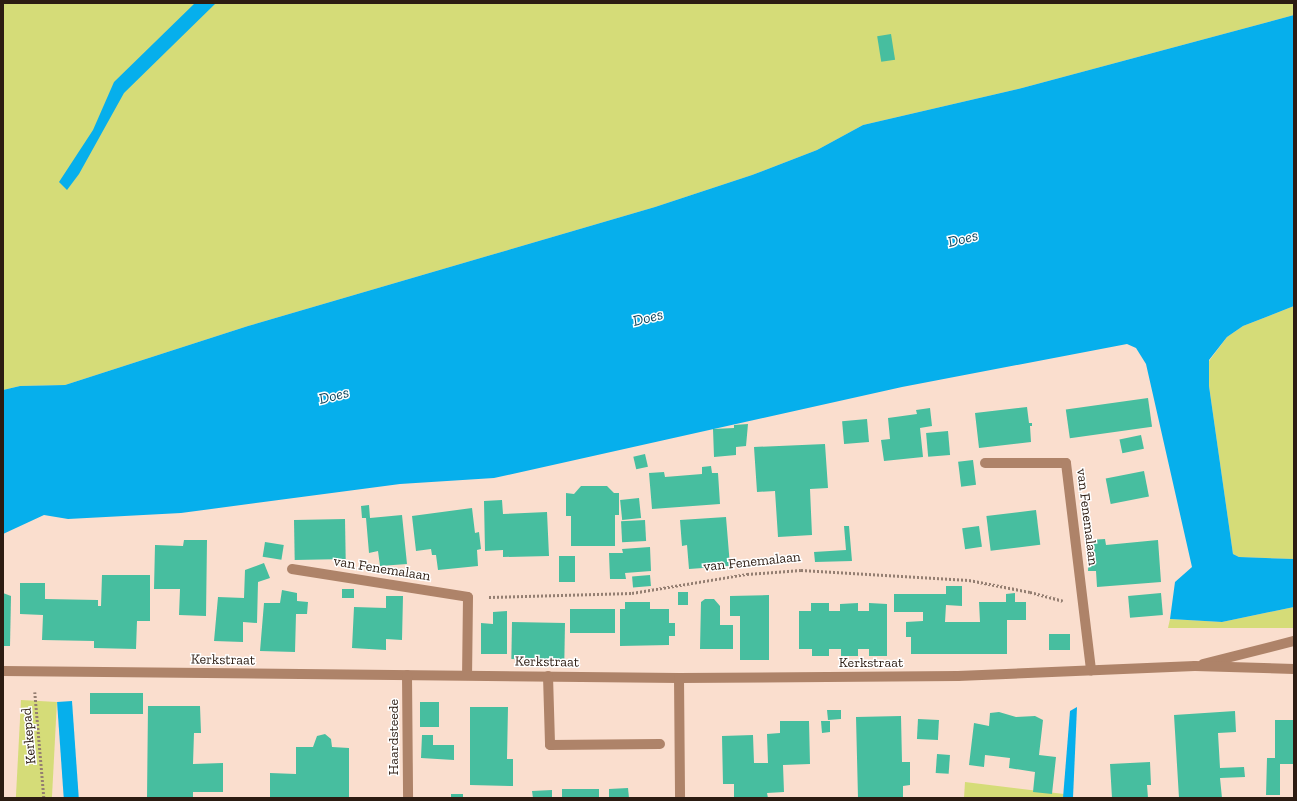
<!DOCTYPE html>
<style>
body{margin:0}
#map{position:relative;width:1297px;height:801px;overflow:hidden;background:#fadece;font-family:"Zilla Slab",serif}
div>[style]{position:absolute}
.green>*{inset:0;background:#d5dc78;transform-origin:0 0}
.water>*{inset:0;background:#06afec;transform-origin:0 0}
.building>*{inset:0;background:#47be9f;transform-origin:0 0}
.path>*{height:2.5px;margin-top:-1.25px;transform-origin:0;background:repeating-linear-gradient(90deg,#947e71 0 2px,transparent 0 4px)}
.minor>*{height:10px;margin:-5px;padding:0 5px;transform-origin:5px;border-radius:5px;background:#ae8369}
span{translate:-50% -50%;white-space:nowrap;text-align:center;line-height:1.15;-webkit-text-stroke:3px #fff;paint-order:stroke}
.street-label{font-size:14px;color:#2c1c12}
.water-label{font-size:15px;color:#0e4760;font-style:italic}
.frame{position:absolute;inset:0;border:4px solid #2c1c12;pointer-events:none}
</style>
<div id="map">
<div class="green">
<i style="clip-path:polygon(3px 3px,1294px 3px,1294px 15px,1022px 88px,863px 125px,817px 150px,752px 175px,655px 207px,248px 326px,65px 385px,20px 386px,3px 390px)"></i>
<i style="clip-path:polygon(1294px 306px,1294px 559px,1239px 557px,1233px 554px,1209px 386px,1209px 361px,1227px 337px,1243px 326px)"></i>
<i style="clip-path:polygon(1294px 607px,1294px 628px,1168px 628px,1170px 619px,1222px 622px)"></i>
<i style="left:21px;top:700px;width:36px;height:98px;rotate:3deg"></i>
<i style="clip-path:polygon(965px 782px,1064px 794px,1063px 798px,964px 798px)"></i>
</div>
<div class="water">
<i style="clip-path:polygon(195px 3px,216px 3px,124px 93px,79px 174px,67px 190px,59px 182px,93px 130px,114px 82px)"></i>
<i style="clip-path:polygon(1294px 15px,1294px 306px,1243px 326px,1227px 337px,1209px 360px,1209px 386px,1233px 554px,1239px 557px,1294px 559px,1294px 607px,1222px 622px,1170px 619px,1175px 582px,1192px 567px,1146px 364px,1136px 348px,1127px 344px,902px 387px,494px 478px,400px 484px,181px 513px,68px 519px,44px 515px,3px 534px,3px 390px,20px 386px,65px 385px,248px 326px,655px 207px,752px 175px,817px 150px,863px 125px,1022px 88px)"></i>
<i style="left:72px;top:701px;width:97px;height:15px;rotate:86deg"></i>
<i style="clip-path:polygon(1077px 707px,1073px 798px,1063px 798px,1070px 711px)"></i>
</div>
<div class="building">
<i style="left:891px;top:34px;width:26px;height:14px;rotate:81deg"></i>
<i style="left:1148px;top:398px;width:29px;height:83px;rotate:82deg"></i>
<i style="clip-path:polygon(1027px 407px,1029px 423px,1032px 423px,1032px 426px,1030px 426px,1031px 442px,979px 448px,975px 413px)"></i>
<i style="clip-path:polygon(930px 408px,932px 426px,920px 428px,923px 457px,884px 461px,881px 440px,890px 439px,888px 418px,917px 414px,916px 410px)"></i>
<i style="left:867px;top:419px;width:23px;height:25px;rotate:85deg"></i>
<i style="clip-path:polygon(748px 424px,746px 446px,736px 447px,736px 455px,714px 457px,713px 429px,734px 428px,734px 425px)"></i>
<i style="left:948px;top:431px;width:24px;height:22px;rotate:85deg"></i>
<i style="left:1141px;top:435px;width:14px;height:22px;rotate:78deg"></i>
<i style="clip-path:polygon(825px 444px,828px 488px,810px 489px,812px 535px,778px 537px,775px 491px,757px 492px,754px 447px)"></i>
<i style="left:645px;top:454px;width:13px;height:12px;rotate:77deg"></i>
<i style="left:973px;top:460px;width:25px;height:15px;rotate:83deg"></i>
<i style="clip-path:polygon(711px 466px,712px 473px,718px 473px,720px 504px,652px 509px,649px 473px,664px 472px,665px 477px,702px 474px,702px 467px)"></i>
<i style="left:1144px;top:471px;width:26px;height:39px;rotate:79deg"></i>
<i style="clip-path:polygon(581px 486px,607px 486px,614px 493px,619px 493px,619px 515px,615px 515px,615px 546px,571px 546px,571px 516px,566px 516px,566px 493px,574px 494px)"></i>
<i style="left:639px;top:498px;width:20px;height:19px;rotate:84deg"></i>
<i style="clip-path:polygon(502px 500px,503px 514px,547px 512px,549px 556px,503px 557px,503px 550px,485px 551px,484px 501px)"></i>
<i style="clip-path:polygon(369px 505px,370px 518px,402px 515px,407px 564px,380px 566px,378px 551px,369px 553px,366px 518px,362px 518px,361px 506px)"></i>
<i style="clip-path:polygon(472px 508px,475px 533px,479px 532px,481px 549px,477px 550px,478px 566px,438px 570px,436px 555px,432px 555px,431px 549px,416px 551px,412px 516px)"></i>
<i style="left:1036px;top:510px;width:35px;height:50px;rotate:83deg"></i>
<i style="clip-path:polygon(726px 517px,730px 566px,689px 569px,687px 545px,682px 546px,680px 520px)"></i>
<i style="left:345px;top:519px;width:40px;height:51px;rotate:89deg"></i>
<i style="left:645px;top:520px;width:21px;height:24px;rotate:87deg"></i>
<i style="clip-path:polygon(844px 526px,849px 526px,852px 561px,815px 562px,814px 552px,846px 550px)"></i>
<i style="left:979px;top:526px;width:21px;height:17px;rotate:82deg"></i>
<i style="clip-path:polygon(1105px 539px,1106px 545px,1158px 540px,1161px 582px,1097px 587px,1096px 571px,1088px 571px,1090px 540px)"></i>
<i style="clip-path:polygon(184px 540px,207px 540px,206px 616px,179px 615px,180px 589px,154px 589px,155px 545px,183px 546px)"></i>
<i style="left:265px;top:542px;width:19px;height:15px;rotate:9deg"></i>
<i style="clip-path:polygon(650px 547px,651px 571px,625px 573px,626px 579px,610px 579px,609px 553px,623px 553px,622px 549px)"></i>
<i style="left:559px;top:556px;width:16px;height:26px"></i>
<i style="clip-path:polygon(264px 563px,270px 578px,258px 582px,257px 623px,243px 622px,243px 642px,214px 641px,218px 597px,244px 598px,245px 570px)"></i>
<i style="clip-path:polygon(102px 575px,150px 575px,150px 621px,137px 621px,136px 649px,94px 648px,94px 641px,42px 640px,43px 615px,20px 614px,20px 583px,45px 583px,45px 599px,98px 600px,98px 606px,101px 606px)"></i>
<i style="left:650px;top:575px;width:11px;height:18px;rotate:85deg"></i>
<i style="clip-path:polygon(946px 586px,962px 586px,962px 606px,946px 605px,945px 622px,980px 622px,979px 602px,1006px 602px,1006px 594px,1015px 593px,1015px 602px,1026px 602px,1026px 620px,1007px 620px,1007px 654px,911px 654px,911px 637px,906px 637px,906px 622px,923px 621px,923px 612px,894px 612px,894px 594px,946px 594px)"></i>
<i style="left:342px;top:589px;width:12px;height:9px"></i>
<i style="clip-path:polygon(282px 590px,297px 593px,297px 601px,308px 602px,307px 614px,296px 614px,295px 652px,260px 651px,264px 603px,280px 603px)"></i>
<i style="left:678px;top:592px;width:10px;height:13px"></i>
<i style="clip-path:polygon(3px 593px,11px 596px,10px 646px,3px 646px)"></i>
<i style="left:1161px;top:593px;width:22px;height:33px;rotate:85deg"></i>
<i style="clip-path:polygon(769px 595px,769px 660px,740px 660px,740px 616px,730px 616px,730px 596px)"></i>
<i style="clip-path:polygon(386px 596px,403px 596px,402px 640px,386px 639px,386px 650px,352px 648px,354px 607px,386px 608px)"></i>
<i style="clip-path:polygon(705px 599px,714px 599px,720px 606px,720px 625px,733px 625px,733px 649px,700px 649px,701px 602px)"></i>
<i style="clip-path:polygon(625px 602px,650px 602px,650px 609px,669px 609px,669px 623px,675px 623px,675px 636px,669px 636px,669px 645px,620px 646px,620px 609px,625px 609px)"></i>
<i style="clip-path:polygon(811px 603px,829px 603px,829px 611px,840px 611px,840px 604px,858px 603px,858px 611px,869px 611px,869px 603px,887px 604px,887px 656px,869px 656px,869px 649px,858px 649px,858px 656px,841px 656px,841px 649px,829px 649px,829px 656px,812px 656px,812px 649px,799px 649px,799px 611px,811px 611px)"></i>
<i style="left:570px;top:609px;width:45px;height:24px"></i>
<i style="clip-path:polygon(507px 611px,507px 654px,481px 654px,481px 623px,493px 624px,493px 612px)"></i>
<i style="left:512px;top:622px;width:53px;height:37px;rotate:1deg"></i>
<i style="left:1070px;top:634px;width:16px;height:21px;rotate:90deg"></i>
<i style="left:143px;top:693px;width:21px;height:53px;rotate:90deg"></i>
<i style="left:420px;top:702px;width:19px;height:25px"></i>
<i style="clip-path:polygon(148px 706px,200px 706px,201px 733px,194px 733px,193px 764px,223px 763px,223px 792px,193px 792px,193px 798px,147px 798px)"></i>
<i style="clip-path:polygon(470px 707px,508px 707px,507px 759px,513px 759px,513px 786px,470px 785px)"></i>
<i style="clip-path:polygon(827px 710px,841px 710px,841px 719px,828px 720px)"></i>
<i style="clip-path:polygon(1235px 711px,1236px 732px,1218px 733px,1220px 768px,1244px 767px,1245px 777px,1220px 778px,1222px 798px,1179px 798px,1174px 715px)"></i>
<i style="clip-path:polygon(999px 712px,1016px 717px,1035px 716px,1043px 720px,1039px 755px,1056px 757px,1052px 794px,1033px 792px,1035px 772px,1009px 768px,1010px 758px,985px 755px,984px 767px,969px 765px,974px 723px,989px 726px,990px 713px)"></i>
<i style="clip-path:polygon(901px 716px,902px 762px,910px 762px,910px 785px,903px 786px,903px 798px,858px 798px,856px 717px)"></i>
<i style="left:918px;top:719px;width:21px;height:20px;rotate:3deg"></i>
<i style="clip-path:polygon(1275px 720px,1294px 720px,1294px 764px,1280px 764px,1280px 795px,1266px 795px,1267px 758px,1275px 758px)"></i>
<i style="clip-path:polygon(780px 721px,809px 721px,810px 764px,783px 765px,784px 792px,767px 793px,768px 798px,734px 798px,734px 784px,723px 784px,722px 736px,753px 735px,754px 763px,768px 763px,767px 734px,780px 733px)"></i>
<i style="clip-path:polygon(821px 721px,830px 721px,830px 732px,822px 733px)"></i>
<i style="clip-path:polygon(325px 734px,331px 739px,332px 747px,349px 748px,349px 798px,270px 798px,270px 773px,296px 774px,296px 747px,313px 747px,317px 736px)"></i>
<i style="clip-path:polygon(422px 735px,433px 735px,433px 745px,454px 745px,454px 760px,421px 758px)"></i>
<i style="left:937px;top:754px;width:13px;height:19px;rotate:4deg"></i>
<i style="clip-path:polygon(1150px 762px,1151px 785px,1147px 785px,1148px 798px,1112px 798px,1110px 764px)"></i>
<i style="clip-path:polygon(628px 788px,629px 798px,609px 798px,609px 789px)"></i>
<i style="left:599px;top:789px;width:9px;height:37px;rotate:90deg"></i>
<i style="clip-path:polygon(552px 790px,552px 798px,533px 798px,532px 791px)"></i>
<i style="left:451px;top:794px;width:12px;height:4px"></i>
</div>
<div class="path">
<i style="left:489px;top:597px;width:143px;rotate:-1.6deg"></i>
<i style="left:632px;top:593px;width:117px;rotate:-9.4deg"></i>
<i style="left:747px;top:574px;width:54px;rotate:-4.2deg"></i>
<i style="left:801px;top:570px;width:168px;rotate:3.4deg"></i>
<i style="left:969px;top:580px;width:62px;rotate:11.1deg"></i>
<i style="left:1030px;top:592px;width:34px;rotate:15deg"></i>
<i style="left:35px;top:692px;width:106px;rotate:85.1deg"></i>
</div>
<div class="minor">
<i style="left:985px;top:463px;width:81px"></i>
<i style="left:1066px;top:463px;width:209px;rotate:83.1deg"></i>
<i style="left:292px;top:569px;width:178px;rotate:9deg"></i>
<i style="left:468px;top:597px;width:78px;rotate:90.7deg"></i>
<i style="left:1203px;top:664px;width:94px;rotate:-14.2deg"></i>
<i style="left:3px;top:671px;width:676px;rotate:0.59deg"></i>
<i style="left:679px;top:678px;width:279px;rotate:-0.4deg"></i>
<i style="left:958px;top:676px;width:237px;rotate:-2.4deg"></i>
<i style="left:1195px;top:666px;width:99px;rotate:1.7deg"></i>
<i style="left:407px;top:675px;width:123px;rotate:89.5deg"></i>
<i style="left:548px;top:676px;width:69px;rotate:88.3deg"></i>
<i style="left:550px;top:745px;width:110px;rotate:-0.5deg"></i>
<i style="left:679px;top:678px;width:120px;rotate:89.5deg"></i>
</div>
<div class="street-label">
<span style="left:1087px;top:517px;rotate:83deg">van Fenemalaan</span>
<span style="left:752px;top:562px;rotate:-6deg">van Fenemalaan</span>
<span style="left:382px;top:569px;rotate:9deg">van Fenemalaan</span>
<span style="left:223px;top:660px;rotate:1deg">Kerkstraat</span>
<span style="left:547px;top:662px;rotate:1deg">Kerkstraat</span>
<span style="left:871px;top:663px">Kerkstraat</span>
<span style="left:29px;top:736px;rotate:-95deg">Kerkepad</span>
<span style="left:394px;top:737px;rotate:-90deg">Haardsteede</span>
</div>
<div class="water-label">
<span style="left:963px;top:239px;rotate:-14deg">Does</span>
<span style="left:648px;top:318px;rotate:-14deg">Does</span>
<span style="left:334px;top:396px;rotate:-14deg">Does</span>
</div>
<div class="frame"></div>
</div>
